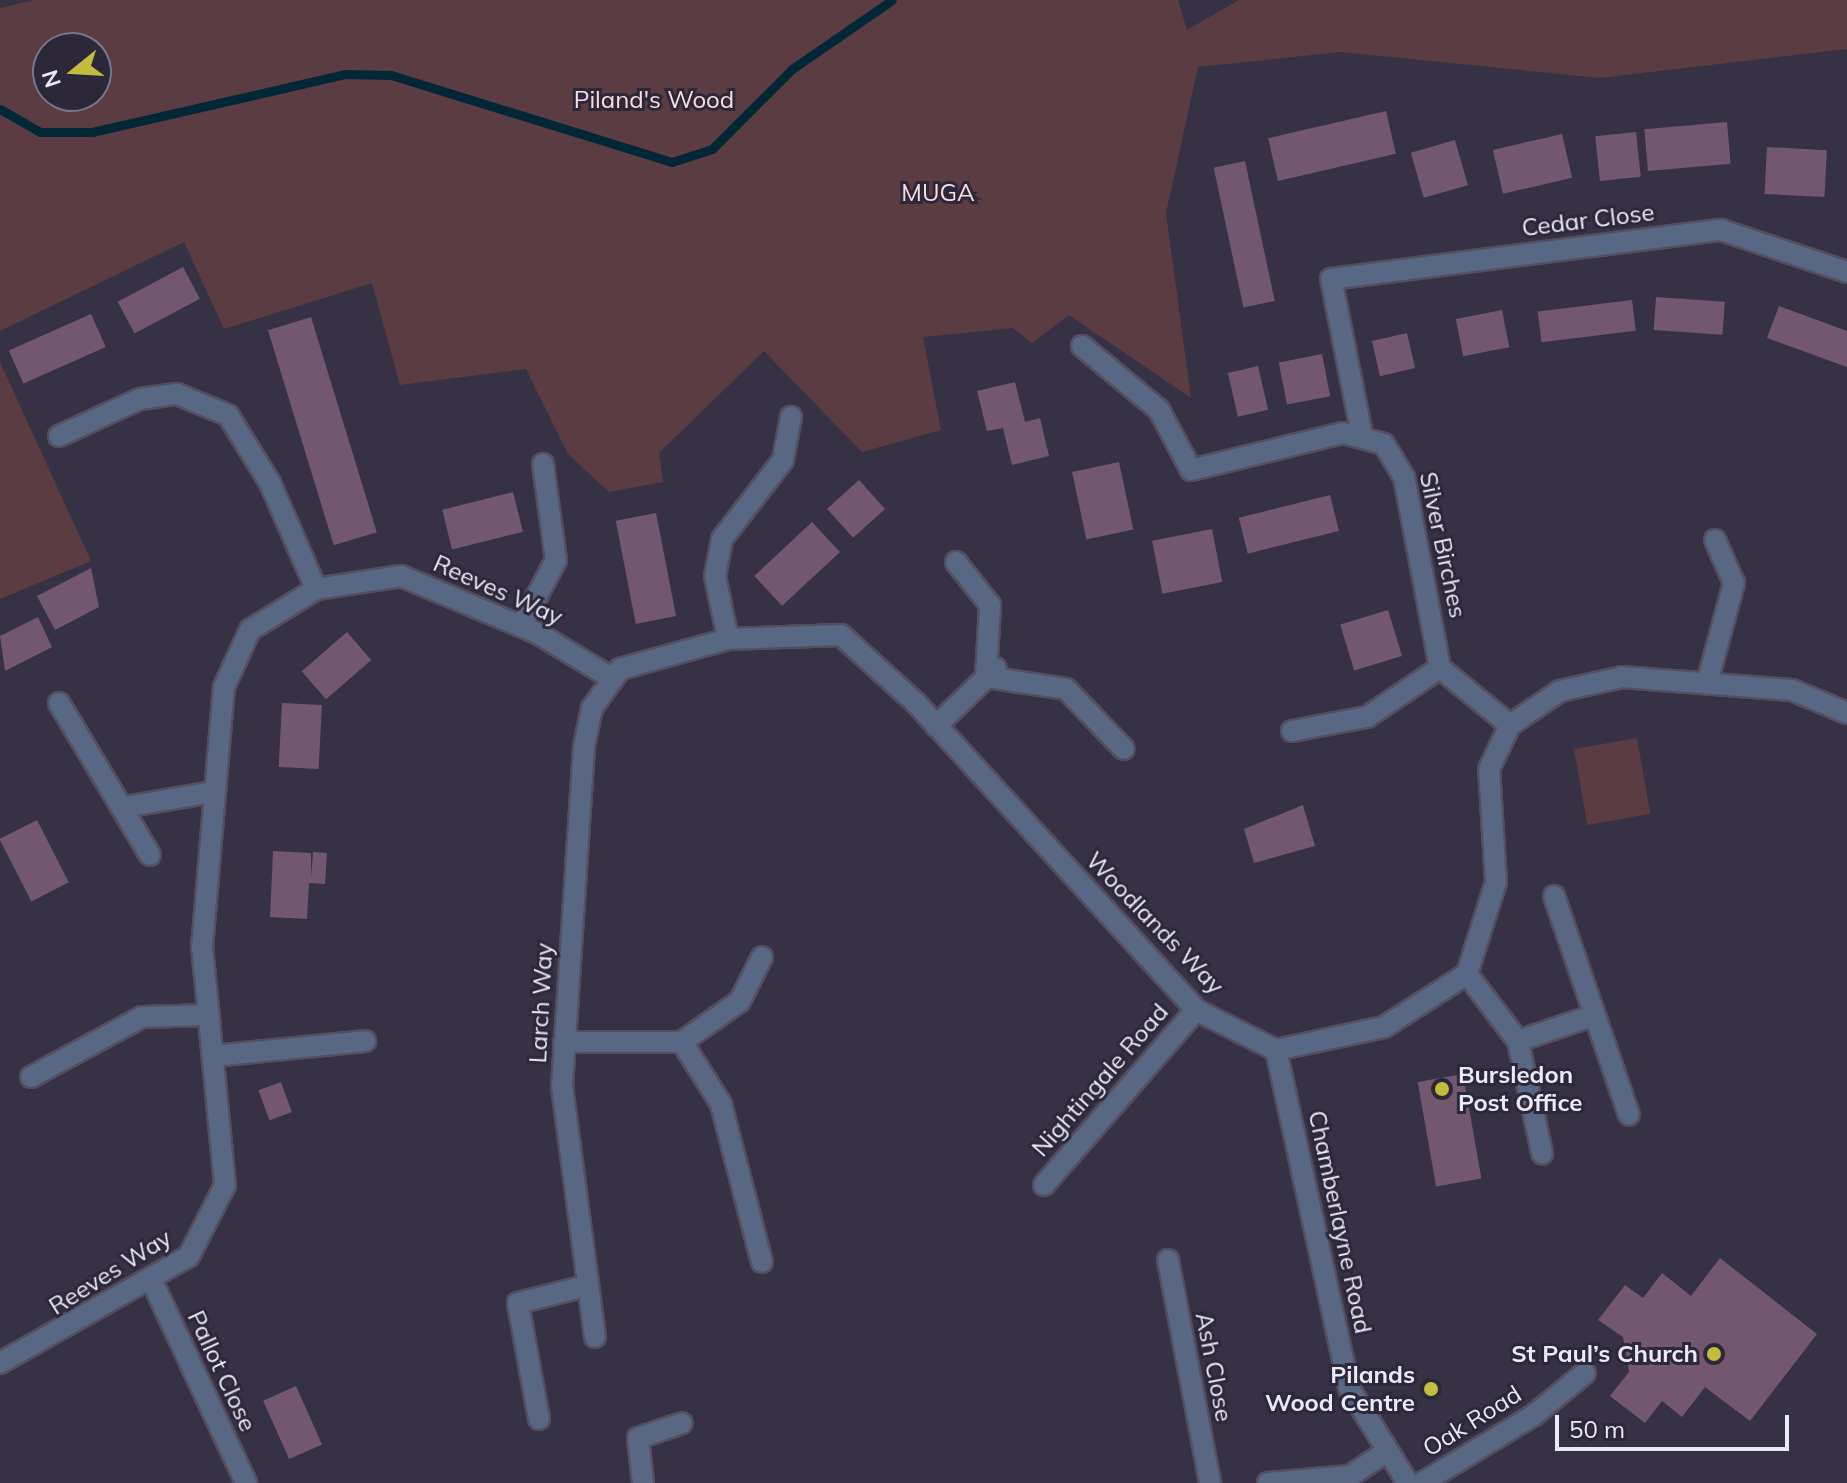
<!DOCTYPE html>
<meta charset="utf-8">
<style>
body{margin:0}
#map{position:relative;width:1847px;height:1483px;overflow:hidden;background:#373145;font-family:Mulish,sans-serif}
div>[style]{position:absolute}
.green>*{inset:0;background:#5b3c43;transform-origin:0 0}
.stream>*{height:9px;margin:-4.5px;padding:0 4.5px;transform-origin:4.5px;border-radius:4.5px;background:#022837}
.building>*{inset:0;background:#72576f;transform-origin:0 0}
.roads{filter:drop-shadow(2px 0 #544e61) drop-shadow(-2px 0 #544e61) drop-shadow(0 2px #544e61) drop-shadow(0 -2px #544e61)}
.minor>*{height:20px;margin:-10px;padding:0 10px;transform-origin:10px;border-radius:10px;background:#586784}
.dots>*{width:22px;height:22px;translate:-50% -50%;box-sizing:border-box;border:4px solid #2d273a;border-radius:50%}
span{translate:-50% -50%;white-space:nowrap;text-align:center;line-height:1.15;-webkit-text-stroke:6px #2d273a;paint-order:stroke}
.park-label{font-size:24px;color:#f8dce2}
.street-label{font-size:24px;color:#ece9f6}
.poi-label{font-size:24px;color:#ece9f6;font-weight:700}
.left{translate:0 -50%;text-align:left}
.right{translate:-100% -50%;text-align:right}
.north{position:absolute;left:32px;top:32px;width:80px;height:80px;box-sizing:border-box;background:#2d273a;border:2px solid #797585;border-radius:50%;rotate:252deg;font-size:22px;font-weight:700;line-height:32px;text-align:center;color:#ece9f6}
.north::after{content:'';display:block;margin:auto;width:28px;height:36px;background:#c3bd3e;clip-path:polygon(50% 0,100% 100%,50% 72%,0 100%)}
.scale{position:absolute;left:1555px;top:1415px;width:234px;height:36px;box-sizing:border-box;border:4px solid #ece9f6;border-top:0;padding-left:10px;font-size:24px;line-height:28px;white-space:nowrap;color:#ece9f6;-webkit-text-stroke:6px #2d273a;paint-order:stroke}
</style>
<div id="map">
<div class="green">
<i style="clip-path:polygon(evenodd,34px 0,1178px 0,1187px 30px,1239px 0,1847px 0,1847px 49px,1600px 78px,1340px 52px,1198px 67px,1166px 213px,1191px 398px,1069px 315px,1032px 343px,1013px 328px,923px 337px,941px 430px,862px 452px,764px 351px,659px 453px,663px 482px,609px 492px,568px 454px,526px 369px,400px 385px,372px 283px,224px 329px,184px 242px,0 331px,0 8px,34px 0,48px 48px,96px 48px,96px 96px,48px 96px,48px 48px)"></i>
<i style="clip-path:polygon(0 362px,91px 561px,0 599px)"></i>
<i style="left:1637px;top:738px;width:77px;height:64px;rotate:80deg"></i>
</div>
<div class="stream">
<i style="left:0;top:109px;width:46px;rotate:29.9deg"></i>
<i style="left:40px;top:132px;width:52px"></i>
<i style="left:92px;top:132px;width:260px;rotate:-12.9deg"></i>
<i style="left:345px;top:74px;width:46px;rotate:1.2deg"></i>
<i style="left:391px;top:75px;width:294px;rotate:17.2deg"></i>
<i style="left:672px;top:162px;width:42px;rotate:-18deg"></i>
<i style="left:712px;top:149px;width:113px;rotate:-45deg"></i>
<i style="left:792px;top:69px;width:121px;rotate:-34.6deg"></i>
</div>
<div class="building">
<i style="left:1386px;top:111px;width:44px;height:121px;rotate:77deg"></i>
<i style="left:1727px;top:122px;width:42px;height:83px;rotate:85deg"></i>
<i style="left:1636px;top:132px;width:45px;height:41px;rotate:84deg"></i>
<i style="left:1562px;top:134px;width:45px;height:71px;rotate:77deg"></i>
<i style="left:1455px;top:140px;width:47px;height:46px;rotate:74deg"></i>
<i style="left:1767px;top:147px;width:60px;height:47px;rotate:3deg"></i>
<i style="left:1245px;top:161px;width:143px;height:32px;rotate:78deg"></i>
<i style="left:183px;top:267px;width:36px;height:74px;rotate:62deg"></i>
<i style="left:1656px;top:297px;width:69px;height:33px;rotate:4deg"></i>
<i style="left:1632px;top:300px;width:31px;height:95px;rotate:83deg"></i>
<i style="clip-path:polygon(1779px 306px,1847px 331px,1847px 367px,1767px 338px)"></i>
<i style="left:1502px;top:310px;width:38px;height:47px;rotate:79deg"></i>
<i style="left:91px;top:314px;width:36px;height:90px;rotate:66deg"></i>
<i style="left:311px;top:317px;width:225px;height:45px;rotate:73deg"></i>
<i style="left:1407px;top:333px;width:36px;height:36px;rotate:77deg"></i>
<i style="left:1322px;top:354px;width:43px;height:44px;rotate:79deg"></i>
<i style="left:1258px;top:366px;width:45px;height:31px;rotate:77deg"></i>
<i style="clip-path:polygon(1015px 382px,1025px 422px,1040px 418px,1049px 456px,1012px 465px,1003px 428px,987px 431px,977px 391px)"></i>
<i style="left:1119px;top:462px;width:69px;height:48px;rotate:78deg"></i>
<i style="left:859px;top:480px;width:39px;height:43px;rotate:48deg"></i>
<i style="left:513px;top:492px;width:41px;height:73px;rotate:76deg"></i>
<i style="left:1330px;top:495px;width:37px;height:94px;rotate:76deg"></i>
<i style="left:656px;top:513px;width:105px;height:41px;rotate:79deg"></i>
<i style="left:812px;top:522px;width:41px;height:79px;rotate:47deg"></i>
<i style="left:1212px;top:529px;width:54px;height:61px;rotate:79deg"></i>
<i style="clip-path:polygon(91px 568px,99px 607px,55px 630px,37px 596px)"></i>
<i style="left:1388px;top:610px;width:48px;height:50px;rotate:73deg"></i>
<i style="clip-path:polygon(38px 617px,52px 647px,5px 671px,0 636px)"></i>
<i style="left:347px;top:632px;width:37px;height:60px;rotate:49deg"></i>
<i style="left:282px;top:703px;width:40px;height:64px;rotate:3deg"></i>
<i style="clip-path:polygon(1303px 805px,1315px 846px,1254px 863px,1244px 829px)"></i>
<i style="left:37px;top:820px;width:70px;height:42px;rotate:63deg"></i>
<i style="clip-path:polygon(273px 851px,311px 853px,311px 878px,313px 852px,327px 853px,325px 884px,309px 883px,307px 919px,270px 917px)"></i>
<i style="left:1463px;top:1074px;width:106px;height:46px;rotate:80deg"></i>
<i style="left:281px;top:1082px;width:32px;height:24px;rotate:70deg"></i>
<i style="clip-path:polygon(1720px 1258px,1817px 1334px,1750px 1421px,1705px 1387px,1682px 1417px,1662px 1401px,1645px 1423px,1610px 1396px,1629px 1372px,1623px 1337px,1598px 1320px,1625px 1285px,1643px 1298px,1662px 1273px,1691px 1296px)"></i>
<i style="left:296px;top:1386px;width:64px;height:36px;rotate:66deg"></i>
</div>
<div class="roads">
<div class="minor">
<i style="left:1082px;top:346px;width:100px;rotate:39.7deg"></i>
<i style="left:1159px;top:410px;width:68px;rotate:61.9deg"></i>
<i style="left:1191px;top:470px;width:156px;rotate:-13.7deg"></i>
<i style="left:1343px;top:433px;width:42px;rotate:15deg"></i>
<i style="left:1384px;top:444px;width:39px;rotate:59deg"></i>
<i style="left:1404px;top:477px;width:194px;rotate:79.3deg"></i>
<i style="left:1440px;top:668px;width:90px;rotate:39.2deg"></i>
<i style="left:1362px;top:435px;width:159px;rotate:-101.2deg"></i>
<i style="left:1331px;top:279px;width:393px;rotate:-7.2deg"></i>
<i style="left:1721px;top:230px;width:133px;rotate:18.4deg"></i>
<i style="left:59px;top:436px;width:89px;rotate:-24.6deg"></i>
<i style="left:140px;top:399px;width:37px;rotate:-8deg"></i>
<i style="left:177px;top:394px;width:55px;rotate:22.4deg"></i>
<i style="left:228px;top:415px;width:80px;rotate:58.3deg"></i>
<i style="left:270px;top:483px;width:116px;rotate:66.5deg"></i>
<i style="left:956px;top:562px;width:55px;rotate:51.7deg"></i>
<i style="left:990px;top:605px;width:72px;rotate:93.2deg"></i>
<i style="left:986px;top:677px;width:81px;rotate:8.5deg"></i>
<i style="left:1066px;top:689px;width:83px;rotate:46deg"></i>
<i style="left:521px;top:626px;width:75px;rotate:-62.1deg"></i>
<i style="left:556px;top:560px;width:97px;rotate:-97.7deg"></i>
<i style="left:728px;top:639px;width:64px;rotate:-101.7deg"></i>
<i style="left:715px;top:576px;width:38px;rotate:-79deg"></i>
<i style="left:722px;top:539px;width:100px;rotate:-52.3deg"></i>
<i style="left:783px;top:460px;width:44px;rotate:-79.5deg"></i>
<i style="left:1707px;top:683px;width:104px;rotate:-74.9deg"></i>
<i style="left:1734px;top:583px;width:47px;rotate:-113.8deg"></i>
<i style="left:59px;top:703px;width:177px;rotate:59.1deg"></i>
<i style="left:936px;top:726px;width:83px;rotate:-44deg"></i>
<i style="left:1292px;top:731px;width:76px;rotate:-10.6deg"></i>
<i style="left:1367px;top:717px;width:88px;rotate:-33.9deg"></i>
<i style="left:125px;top:807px;width:88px;rotate:-9.8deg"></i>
<i style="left:1554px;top:896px;width:231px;rotate:71.1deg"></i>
<i style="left:1467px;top:974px;width:84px;rotate:52.7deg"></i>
<i style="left:1518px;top:1041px;width:115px;rotate:77.9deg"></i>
<i style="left:1518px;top:1041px;width:78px;rotate:-18.7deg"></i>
<i style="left:564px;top:1042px;width:118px"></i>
<i style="left:682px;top:1042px;width:73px;rotate:57.8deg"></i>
<i style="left:721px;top:1104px;width:163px;rotate:75.5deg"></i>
<i style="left:682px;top:1042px;width:71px;rotate:-35.3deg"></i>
<i style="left:740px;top:1001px;width:49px;rotate:-63.4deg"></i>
<i style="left:1276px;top:1050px;width:346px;rotate:77.8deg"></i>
<i style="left:1349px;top:1388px;width:112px;rotate:58.2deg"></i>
<i style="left:213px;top:1056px;width:153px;rotate:-5.6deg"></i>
<i style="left:31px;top:1077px;width:126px;rotate:-28.4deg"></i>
<i style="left:142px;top:1017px;width:67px;rotate:-1.7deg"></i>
<i style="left:1044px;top:1185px;width:232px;rotate:-49deg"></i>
<i style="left:1168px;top:1260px;width:227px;rotate:79.3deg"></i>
<i style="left:152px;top:1281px;width:223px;rotate:65deg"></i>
<i style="left:595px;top:1337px;width:252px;rotate:-97.5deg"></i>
<i style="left:562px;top:1087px;width:342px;rotate:-86.3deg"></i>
<i style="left:584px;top:746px;width:39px;rotate:-78deg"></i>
<i style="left:592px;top:708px;width:48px;rotate:-54.3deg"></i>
<i style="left:620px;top:669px;width:112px;rotate:-15.5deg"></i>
<i style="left:728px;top:639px;width:113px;rotate:-2deg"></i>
<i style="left:841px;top:635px;width:101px;rotate:42.2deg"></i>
<i style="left:916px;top:703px;width:416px;rotate:47.6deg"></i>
<i style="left:1196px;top:1010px;width:89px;rotate:26.6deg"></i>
<i style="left:1276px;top:1050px;width:110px;rotate:-12deg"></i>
<i style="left:1384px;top:1027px;width:98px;rotate:-32.6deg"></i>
<i style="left:1467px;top:974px;width:96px;rotate:-72.5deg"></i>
<i style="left:1496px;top:882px;width:113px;rotate:-93.5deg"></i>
<i style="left:1489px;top:769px;width:49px;rotate:-64.5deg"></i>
<i style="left:1510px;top:725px;width:60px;rotate:-34.2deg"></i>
<i style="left:1560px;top:691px;width:64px;rotate:-12.7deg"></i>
<i style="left:1622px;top:677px;width:170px;rotate:4.4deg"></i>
<i style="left:1792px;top:690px;width:60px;rotate:22.7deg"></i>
<i style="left:0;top:1363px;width:217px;rotate:-29.5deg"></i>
<i style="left:189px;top:1256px;width:80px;rotate:-63.1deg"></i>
<i style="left:225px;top:1185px;width:238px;rotate:-95.5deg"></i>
<i style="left:202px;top:948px;width:262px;rotate:-85.2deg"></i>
<i style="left:224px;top:687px;width:63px;rotate:-65.5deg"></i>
<i style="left:250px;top:630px;width:78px;rotate:-31.8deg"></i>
<i style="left:316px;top:589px;width:86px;rotate:-8.7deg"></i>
<i style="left:401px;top:576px;width:147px;rotate:22.7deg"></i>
<i style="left:537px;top:633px;width:85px;rotate:31.1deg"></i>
<i style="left:539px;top:1419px;width:118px;rotate:-100.3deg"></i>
<i style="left:518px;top:1303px;width:70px;rotate:-14deg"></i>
<i style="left:643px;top:1483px;width:45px;rotate:-96.3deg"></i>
<i style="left:638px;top:1438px;width:46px;rotate:-18.8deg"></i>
<i style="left:1268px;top:1483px;width:82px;rotate:-4.9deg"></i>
<i style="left:1350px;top:1476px;width:45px;rotate:-34deg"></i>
<i style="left:1422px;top:1483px;width:131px;rotate:-31.3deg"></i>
<i style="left:1534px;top:1415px;width:66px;rotate:-39.5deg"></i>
</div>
</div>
<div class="dots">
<i style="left:1442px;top:1089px;background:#c3bd3e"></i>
<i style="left:1714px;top:1354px;background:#c3bd3e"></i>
<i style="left:1431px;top:1389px;background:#c3bd3e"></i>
</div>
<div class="park-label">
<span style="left:654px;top:100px">Piland's Wood</span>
<span style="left:938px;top:193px">MUGA</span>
</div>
<div class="street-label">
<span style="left:1588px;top:220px;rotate:-7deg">Cedar Close</span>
<span style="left:1443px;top:545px;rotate:78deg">Silver Birches</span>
<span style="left:498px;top:590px;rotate:24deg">Reeves Way</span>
<span style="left:1155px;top:923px;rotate:46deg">Woodlands Way</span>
<span style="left:541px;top:1003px;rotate:-87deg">Larch Way</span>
<span style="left:1100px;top:1080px;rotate:-49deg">Nightingale Road</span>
<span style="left:1340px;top:1222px;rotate:78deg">Chamberlayne Road</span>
<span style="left:110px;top:1272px;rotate:-32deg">Reeves Way</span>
<span style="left:1214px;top:1367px;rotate:79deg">Ash Close</span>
<span style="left:222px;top:1371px;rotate:65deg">Pallot Close</span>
<span style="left:1472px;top:1421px;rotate:-32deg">Oak Road</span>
</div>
<div class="poi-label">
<span class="left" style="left:1458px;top:1089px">Bursledon<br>Post Office</span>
<span class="right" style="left:1698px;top:1354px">St Paul’s Church</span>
<span class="right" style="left:1415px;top:1389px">Pilands<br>Wood Centre</span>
</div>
<div class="north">N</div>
<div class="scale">50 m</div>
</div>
